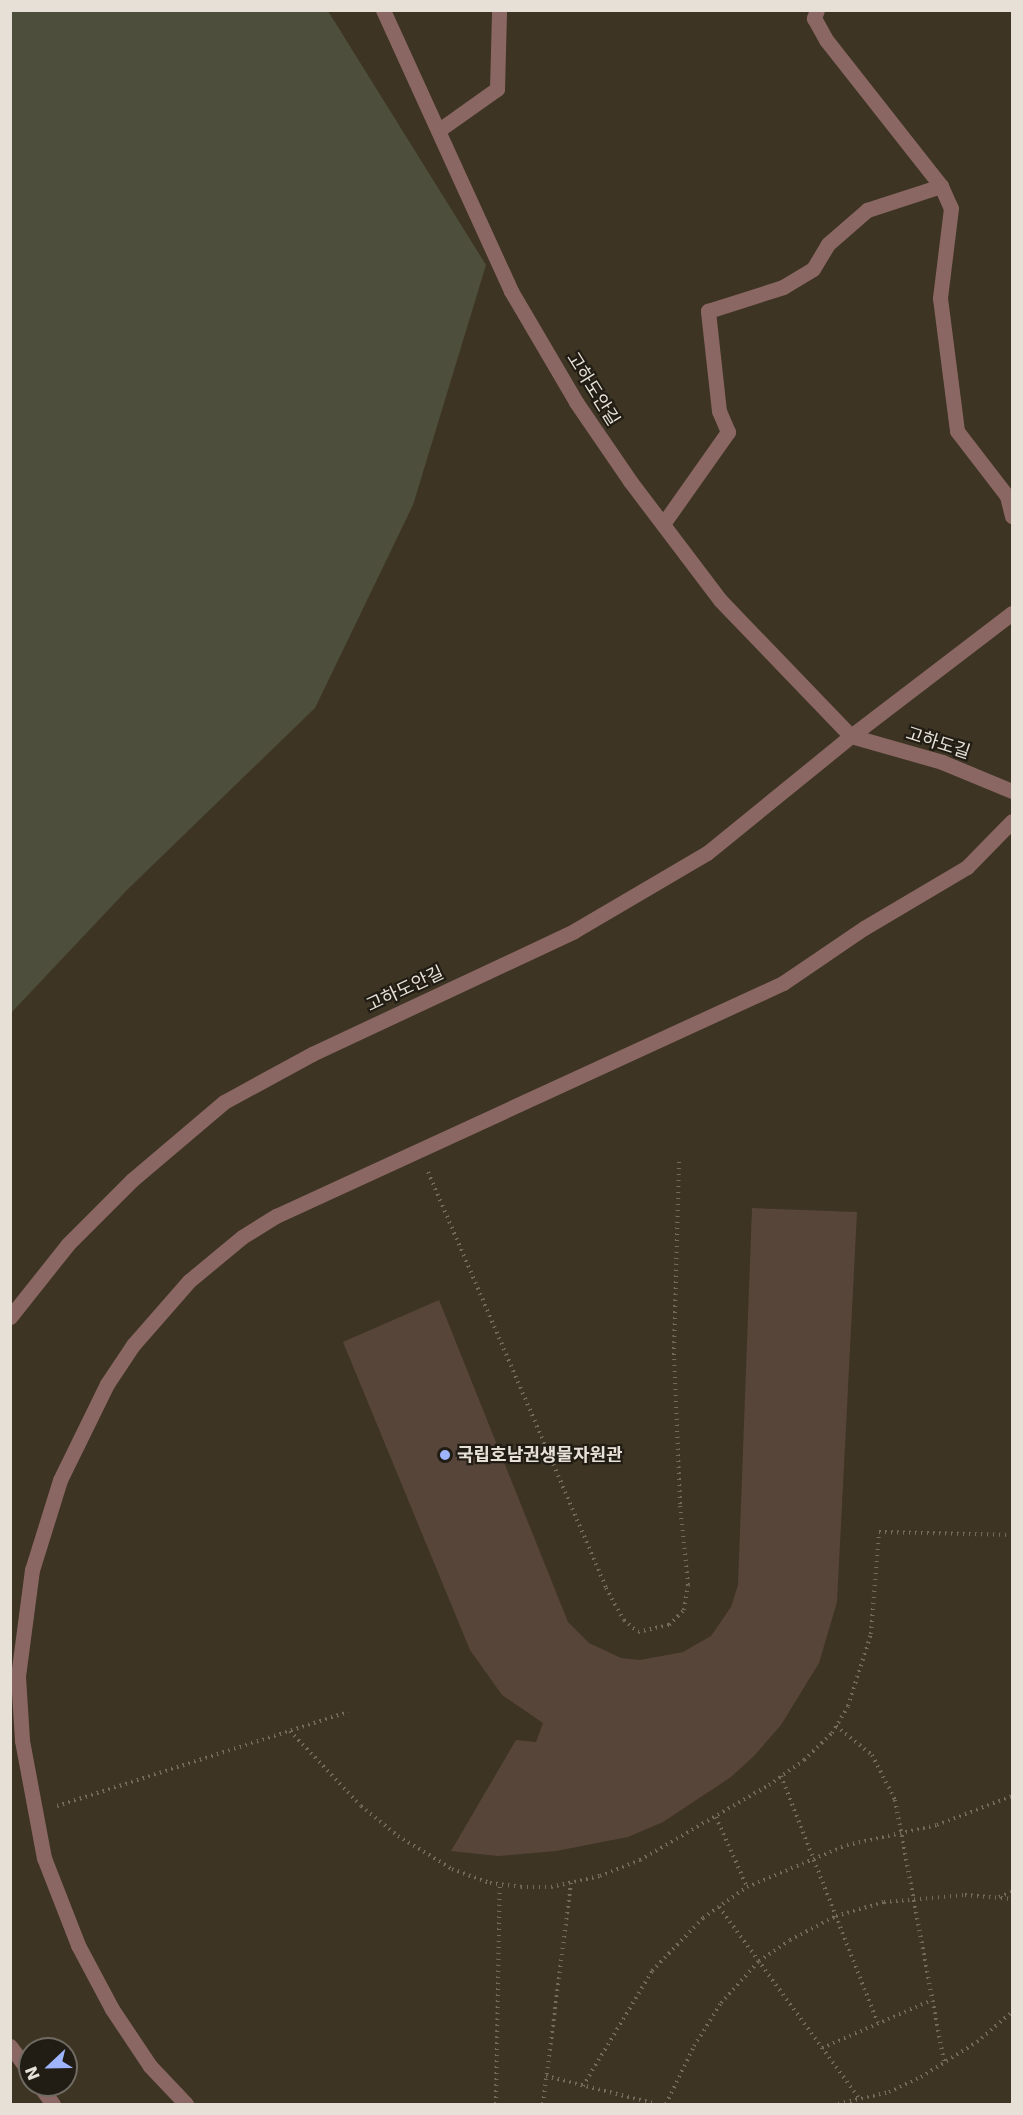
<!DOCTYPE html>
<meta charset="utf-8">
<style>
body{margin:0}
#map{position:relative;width:1023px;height:2115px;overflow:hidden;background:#3e3423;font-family:"DejaVu Sans","Noto Sans KR",sans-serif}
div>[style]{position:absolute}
.green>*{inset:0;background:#4d4e3c}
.building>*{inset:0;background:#57453a}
.path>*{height:4px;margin-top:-2px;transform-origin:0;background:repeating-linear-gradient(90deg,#746b5d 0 1.5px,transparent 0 6px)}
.minor>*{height:15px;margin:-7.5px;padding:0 7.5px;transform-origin:7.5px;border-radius:7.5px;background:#8a6763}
.dots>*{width:16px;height:16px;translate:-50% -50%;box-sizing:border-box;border:3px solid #211d15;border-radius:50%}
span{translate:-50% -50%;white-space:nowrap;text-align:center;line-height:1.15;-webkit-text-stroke:4.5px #211d15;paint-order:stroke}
.street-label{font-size:18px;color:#e6e0d6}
.poi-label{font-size:18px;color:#e6e0d6;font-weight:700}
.left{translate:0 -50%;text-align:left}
.frame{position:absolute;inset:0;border:12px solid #e6e0d6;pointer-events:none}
.north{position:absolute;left:18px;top:2037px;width:60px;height:60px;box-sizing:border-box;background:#211d15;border:2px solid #706b62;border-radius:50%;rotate:248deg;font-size:16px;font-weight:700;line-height:24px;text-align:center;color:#e6e0d6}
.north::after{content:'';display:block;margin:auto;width:21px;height:27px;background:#9eb4fd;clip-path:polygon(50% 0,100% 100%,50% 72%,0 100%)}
</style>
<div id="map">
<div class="green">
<i style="clip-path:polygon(11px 10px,328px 11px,486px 265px,413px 505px,315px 708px,127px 890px,11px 1013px)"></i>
</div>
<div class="building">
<i style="clip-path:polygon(752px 1208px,857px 1212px,837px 1602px,819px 1663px,781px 1725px,754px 1756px,731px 1777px,663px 1822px,628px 1837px,556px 1851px,498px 1856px,451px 1851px,516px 1740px,536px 1742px,543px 1723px,502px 1695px,470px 1650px,343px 1342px,439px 1300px,568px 1622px,589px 1643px,621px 1658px,640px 1660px,683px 1652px,711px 1636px,731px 1607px,738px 1585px)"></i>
</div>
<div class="path">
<i style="left:428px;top:1172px;width:452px;rotate:66.8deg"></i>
<i style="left:606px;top:1588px;width:37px;rotate:61deg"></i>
<i style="left:624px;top:1620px;width:18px;rotate:41deg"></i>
<i style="left:638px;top:1632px;width:32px;rotate:-13deg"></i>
<i style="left:669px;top:1625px;width:21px;rotate:-45deg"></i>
<i style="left:684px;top:1610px;width:25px;rotate:-81deg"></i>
<i style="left:688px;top:1585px;width:81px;rotate:-95.6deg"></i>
<i style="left:680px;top:1504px;width:149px;rotate:-92.3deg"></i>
<i style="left:674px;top:1355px;width:197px;rotate:-88.5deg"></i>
<i style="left:836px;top:1726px;width:46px;rotate:38.9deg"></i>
<i style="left:872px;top:1755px;width:51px;rotate:62.9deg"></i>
<i style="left:895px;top:1800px;width:268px;rotate:79.4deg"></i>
<i style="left:290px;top:1731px;width:103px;rotate:46.6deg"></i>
<i style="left:361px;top:1806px;width:48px;rotate:39deg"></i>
<i style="left:398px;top:1836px;width:63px;rotate:31.4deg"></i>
<i style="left:452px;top:1869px;width:40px;rotate:20.2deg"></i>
<i style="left:490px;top:1883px;width:31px;rotate:7deg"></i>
<i style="left:521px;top:1887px;width:30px"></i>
<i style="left:551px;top:1887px;width:50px;rotate:-12.7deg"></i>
<i style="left:600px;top:1876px;width:43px;rotate:-21.8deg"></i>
<i style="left:640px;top:1860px;width:149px;rotate:-30.2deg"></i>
<i style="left:769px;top:1785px;width:43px;rotate:-35.5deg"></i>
<i style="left:804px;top:1760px;width:39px;rotate:-44deg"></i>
<i style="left:832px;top:1733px;width:31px;rotate:-59deg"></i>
<i style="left:848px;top:1706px;width:76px;rotate:-72.3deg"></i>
<i style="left:871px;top:1634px;width:102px;rotate:-85.5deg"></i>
<i style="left:879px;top:1532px;width:133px;rotate:1.3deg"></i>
<i style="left:781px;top:1776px;width:265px;rotate:68.6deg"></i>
<i style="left:57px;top:1806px;width:306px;rotate:-17.9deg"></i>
<i style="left:716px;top:1817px;width:77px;rotate:66.1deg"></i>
<i style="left:999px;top:1897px;width:14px;rotate:-21deg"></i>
<i style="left:719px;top:1907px;width:239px;rotate:53.8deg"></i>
<i style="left:822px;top:2048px;width:120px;rotate:-23.6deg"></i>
<i style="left:546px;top:2076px;width:114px;rotate:14.2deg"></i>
<i style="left:583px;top:2086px;width:134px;rotate:-59deg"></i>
<i style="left:652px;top:1971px;width:74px;rotate:-46.1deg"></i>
<i style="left:703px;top:1918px;width:54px;rotate:-35.2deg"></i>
<i style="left:747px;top:1887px;width:108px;rotate:-22.8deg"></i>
<i style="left:847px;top:1845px;width:92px;rotate:-12.5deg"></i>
<i style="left:937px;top:1825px;width:80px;rotate:-21.1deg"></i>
<i style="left:496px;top:2104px;width:219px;rotate:-89deg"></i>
<i style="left:543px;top:2104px;width:223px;rotate:-82.8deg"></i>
<i style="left:666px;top:2104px;width:64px;rotate:-64.2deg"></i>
<i style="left:694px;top:2046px;width:51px;rotate:-57.9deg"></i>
<i style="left:721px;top:2003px;width:57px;rotate:-47.9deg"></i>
<i style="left:759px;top:1961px;width:37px;rotate:-34deg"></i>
<i style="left:790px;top:1940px;width:52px;rotate:-27.6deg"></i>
<i style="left:836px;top:1916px;width:50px;rotate:-16.3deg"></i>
<i style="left:884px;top:1902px;width:81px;rotate:-4.9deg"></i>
<i style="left:965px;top:1895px;width:47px;rotate:4.9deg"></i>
<i style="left:838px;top:2104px;width:52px;rotate:-13.2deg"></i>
<i style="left:889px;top:2092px;width:35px;rotate:-25deg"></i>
<i style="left:921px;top:2077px;width:66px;rotate:-32deg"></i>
<i style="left:977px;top:2042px;width:46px;rotate:-40.6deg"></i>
</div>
<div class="minor">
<i style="left:383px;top:10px;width:309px;rotate:65.5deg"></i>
<i style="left:511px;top:291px;width:129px;rotate:59.6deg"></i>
<i style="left:576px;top:402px;width:96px;rotate:55.6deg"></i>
<i style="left:630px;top:481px;width:149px;rotate:52.9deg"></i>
<i style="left:720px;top:600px;width:189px;rotate:46.1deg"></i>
<i style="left:851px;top:736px;width:95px;rotate:15.9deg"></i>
<i style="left:942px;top:762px;width:76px;rotate:22.5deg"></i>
<i style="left:817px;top:10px;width:9px;rotate:111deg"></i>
<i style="left:814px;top:18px;width:26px;rotate:61deg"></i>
<i style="left:827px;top:41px;width:184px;rotate:51.8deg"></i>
<i style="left:941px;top:186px;width:24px;rotate:66deg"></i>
<i style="left:951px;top:208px;width:91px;rotate:97deg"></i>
<i style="left:940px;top:298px;width:134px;rotate:82.7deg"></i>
<i style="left:957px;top:431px;width:82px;rotate:52.4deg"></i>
<i style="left:1007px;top:496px;width:21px;rotate:76deg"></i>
<i style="left:439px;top:130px;width:71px;rotate:-35.3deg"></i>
<i style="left:497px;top:89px;width:79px;rotate:-88.5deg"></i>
<i style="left:663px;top:524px;width:113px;rotate:-54.8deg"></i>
<i style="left:728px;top:432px;width:23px;rotate:-113deg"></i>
<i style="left:719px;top:411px;width:101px;rotate:-96.3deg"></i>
<i style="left:708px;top:311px;width:79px;rotate:-17.7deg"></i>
<i style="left:783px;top:287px;width:35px;rotate:-31deg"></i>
<i style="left:813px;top:269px;width:29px;rotate:-59deg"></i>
<i style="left:828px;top:244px;width:52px;rotate:-41.1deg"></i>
<i style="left:867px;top:210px;width:78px;rotate:-18deg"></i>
<i style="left:10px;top:1317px;width:93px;rotate:-51.5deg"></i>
<i style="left:68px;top:1244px;width:91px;rotate:-45deg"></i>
<i style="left:132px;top:1180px;width:121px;rotate:-40.3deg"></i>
<i style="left:224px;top:1102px;width:100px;rotate:-28.6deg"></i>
<i style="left:312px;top:1054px;width:289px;rotate:-25.1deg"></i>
<i style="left:574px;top:931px;width:154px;rotate:-30.4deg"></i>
<i style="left:707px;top:853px;width:186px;rotate:-39.1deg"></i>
<i style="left:851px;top:736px;width:203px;rotate:-37.4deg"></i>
<i style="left:10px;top:2046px;width:34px;rotate:53deg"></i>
<i style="left:39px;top:2085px;width:24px;rotate:54deg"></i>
<i style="left:186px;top:2104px;width:52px;rotate:-133.5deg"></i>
<i style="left:150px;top:2066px;width:69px;rotate:-123.7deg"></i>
<i style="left:112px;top:2009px;width:72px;rotate:-118deg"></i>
<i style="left:78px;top:1945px;width:93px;rotate:-111.3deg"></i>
<i style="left:44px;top:1858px;width:120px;rotate:-100.6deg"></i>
<i style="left:22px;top:1740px;width:64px;rotate:-93.6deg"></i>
<i style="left:18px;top:1676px;width:107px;rotate:-82.5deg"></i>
<i style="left:32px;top:1570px;width:94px;rotate:-72.7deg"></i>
<i style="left:60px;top:1480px;width:107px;rotate:-63.9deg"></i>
<i style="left:107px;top:1384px;width:47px;rotate:-56.3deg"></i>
<i style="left:133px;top:1345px;width:85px;rotate:-48.8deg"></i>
<i style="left:189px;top:1281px;width:69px;rotate:-39.7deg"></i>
<i style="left:242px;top:1237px;width:40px;rotate:-32deg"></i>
<i style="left:276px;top:1216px;width:558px;rotate:-24.68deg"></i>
<i style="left:783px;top:983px;width:98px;rotate:-34.2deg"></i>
<i style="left:864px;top:928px;width:120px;rotate:-30.6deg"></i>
<i style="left:967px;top:867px;width:64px;rotate:-45.6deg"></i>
</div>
<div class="dots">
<i style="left:445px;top:1455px;background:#9eb4fd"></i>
</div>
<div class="street-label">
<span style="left:593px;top:389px;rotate:58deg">고하도안길</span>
<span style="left:938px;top:743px;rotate:18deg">고하도길</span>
<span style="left:405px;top:989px;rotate:-25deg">고하도안길</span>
</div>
<div class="poi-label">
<span class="left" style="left:457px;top:1455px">국립호남권생물자원관</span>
</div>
<div class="frame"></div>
<div class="north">N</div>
</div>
